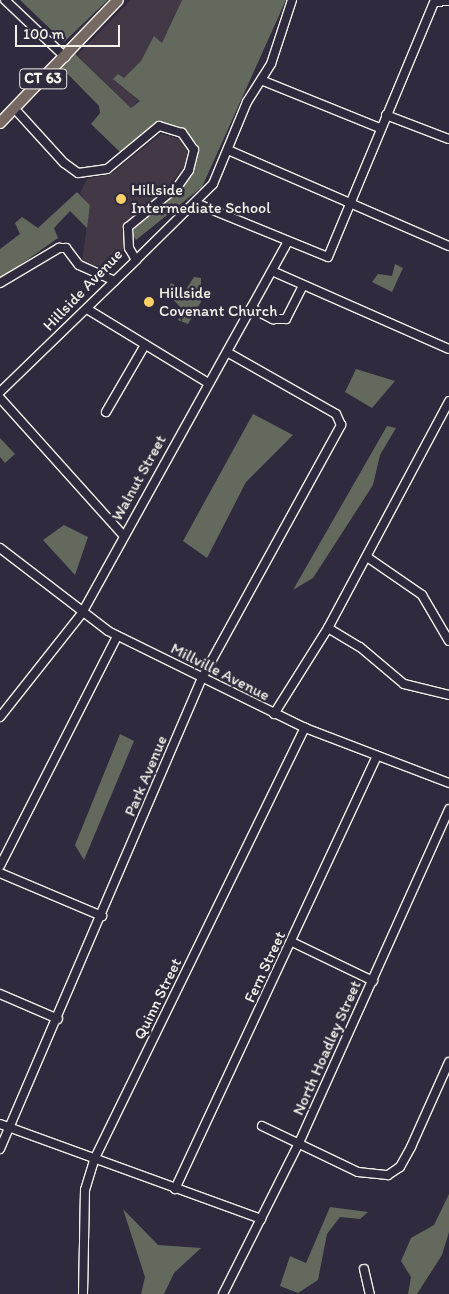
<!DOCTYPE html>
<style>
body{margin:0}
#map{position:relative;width:449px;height:1294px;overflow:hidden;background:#2f2a3d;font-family:Itim,sans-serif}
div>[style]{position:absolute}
.built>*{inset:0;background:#423846}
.green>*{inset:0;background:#636a5d}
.roads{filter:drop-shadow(1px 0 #f4f1e8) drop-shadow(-1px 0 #f4f1e8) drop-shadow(0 1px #f4f1e8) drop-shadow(0 -1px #f4f1e8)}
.minor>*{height:8px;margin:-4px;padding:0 4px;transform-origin:4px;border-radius:4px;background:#2f2a3d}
.major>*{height:10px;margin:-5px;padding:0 5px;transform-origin:5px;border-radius:5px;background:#766964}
.dots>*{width:14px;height:14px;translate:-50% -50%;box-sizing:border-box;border:2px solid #2f2a3d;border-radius:50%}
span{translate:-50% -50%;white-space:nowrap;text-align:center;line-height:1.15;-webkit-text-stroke:5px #2f2a3d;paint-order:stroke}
.shield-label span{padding:1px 4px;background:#2f2a3d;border:1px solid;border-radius:4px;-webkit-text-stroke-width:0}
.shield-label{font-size:15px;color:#f4f1e8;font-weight:700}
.poi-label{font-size:16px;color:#f4f1e8}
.left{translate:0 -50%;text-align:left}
.street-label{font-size:16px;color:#f4f1e8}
.scale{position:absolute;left:15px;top:25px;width:105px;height:22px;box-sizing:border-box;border:2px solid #f4f1e8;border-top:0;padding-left:6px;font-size:15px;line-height:18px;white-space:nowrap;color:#f4f1e8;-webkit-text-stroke:4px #2f2a3d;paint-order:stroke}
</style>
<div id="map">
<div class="built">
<i style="clip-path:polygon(131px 0,182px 0,161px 46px,150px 90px,131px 108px,77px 55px)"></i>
<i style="clip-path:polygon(161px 134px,183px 140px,188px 148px,185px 166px,163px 193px,127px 222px,121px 260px,104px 267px,88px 264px,82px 261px,90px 205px,80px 193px,87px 179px,111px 174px)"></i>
</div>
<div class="green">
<i style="clip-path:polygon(20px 0,108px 0,64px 42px)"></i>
<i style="clip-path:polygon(182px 0,286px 0,202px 187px,136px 240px,130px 230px,136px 221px,169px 199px,189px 176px,197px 144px,178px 126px,155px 124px,121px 153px,91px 124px,100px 113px,99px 106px,58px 64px,71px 50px,131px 108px,140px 101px,113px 79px,118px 74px,124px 78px,141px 61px,154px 36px,162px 43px)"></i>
<i style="clip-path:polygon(77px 192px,90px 205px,87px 228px,70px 211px,54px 228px,58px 238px,0 279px,0 249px,20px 234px,15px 223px,22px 217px,38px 228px)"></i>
<i style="clip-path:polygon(395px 264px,403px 268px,392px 292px,372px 282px,378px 274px,392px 276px)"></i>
<i style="clip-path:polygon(194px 277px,201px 278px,201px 302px,188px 324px,178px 320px,183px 310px,167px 293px,171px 283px,185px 291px)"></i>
<i style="clip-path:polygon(356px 369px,395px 381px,372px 408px,345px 392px)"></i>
<i style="clip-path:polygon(253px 414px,293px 435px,246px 482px,207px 558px,183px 541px)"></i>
<i style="clip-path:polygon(387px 426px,396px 428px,380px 455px,373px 485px,313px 578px,293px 590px)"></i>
<i style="clip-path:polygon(0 438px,15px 454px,5px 463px,0 457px)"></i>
<i style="clip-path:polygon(64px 525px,88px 537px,75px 575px,43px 540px)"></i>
<i style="clip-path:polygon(120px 734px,134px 741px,84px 860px,75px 845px)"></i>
<i style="clip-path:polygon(449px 1194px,449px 1232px,442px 1255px,417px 1294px,408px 1294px,411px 1277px,401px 1261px,411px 1238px,434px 1225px)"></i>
<i style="clip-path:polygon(330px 1207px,368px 1212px,360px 1219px,340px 1217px,327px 1234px,318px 1280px,298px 1293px,280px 1286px,290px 1256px,306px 1263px)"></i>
<i style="clip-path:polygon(123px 1209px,158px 1245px,201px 1248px,174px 1273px,164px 1294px,141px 1294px,145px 1277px)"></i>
</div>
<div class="roads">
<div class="minor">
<i style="left:5px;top:0;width:83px;rotate:43.5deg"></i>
<i style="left:435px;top:2px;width:14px;rotate:-4deg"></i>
<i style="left:261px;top:80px;width:128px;rotate:22deg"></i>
<i style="left:386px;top:115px;width:67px;rotate:20.9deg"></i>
<i style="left:228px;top:150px;width:241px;rotate:23.5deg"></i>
<i style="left:198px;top:204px;width:140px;rotate:22.2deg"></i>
<i style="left:328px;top:257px;width:278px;rotate:-67.4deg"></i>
<i style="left:136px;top:260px;width:108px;rotate:-44.6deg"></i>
<i style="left:213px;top:184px;width:89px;rotate:-67.5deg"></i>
<i style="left:247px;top:102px;width:45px;rotate:-57.7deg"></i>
<i style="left:271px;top:64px;width:67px;rotate:-71.8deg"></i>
<i style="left:272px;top:271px;width:193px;rotate:23.8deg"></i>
<i style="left:0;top:283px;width:69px;rotate:-30.7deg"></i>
<i style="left:59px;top:248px;width:7px"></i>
<i style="left:66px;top:248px;width:21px;rotate:53deg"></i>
<i style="left:79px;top:265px;width:39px;rotate:24deg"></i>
<i style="left:251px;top:308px;width:25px;rotate:27deg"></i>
<i style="left:273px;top:319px;width:13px"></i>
<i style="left:286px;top:319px;width:37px;rotate:-63deg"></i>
<i style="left:87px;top:309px;width:142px;rotate:31.4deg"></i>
<i style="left:0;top:392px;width:190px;rotate:-44.1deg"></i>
<i style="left:136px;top:260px;width:14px;rotate:-120deg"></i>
<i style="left:129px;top:248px;width:21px;rotate:-93deg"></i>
<i style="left:128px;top:227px;width:65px;rotate:-39.4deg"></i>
<i style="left:178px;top:186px;width:19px;rotate:-55deg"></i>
<i style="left:189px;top:170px;width:21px;rotate:-76deg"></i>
<i style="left:194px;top:150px;width:21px;rotate:-125deg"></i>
<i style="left:182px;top:133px;width:24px;rotate:-163deg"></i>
<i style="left:159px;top:126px;width:67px;rotate:140.4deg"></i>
<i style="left:107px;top:169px;width:29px;rotate:172deg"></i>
<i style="left:78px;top:173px;width:17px;rotate:-144deg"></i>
<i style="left:64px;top:163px;width:74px;rotate:-132.3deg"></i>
<i style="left:0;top:398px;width:184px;rotate:48.1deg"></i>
<i style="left:106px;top:412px;width:78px;rotate:-59.8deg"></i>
<i style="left:0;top:548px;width:136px;rotate:37.5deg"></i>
<i style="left:108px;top:631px;width:220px;rotate:26.2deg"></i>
<i style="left:305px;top:728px;width:154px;rotate:20.9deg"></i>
<i style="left:367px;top:557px;width:67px;rotate:34.6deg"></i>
<i style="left:422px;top:595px;width:53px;rotate:59.6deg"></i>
<i style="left:328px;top:628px;width:37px;rotate:31deg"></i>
<i style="left:360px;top:647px;width:57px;rotate:40.1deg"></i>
<i style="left:404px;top:684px;width:46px;rotate:13.7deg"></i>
<i style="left:274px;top:714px;width:102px;rotate:-57.9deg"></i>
<i style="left:328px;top:628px;width:257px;rotate:-61.9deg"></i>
<i style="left:0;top:717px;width:132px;rotate:-51.7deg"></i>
<i style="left:82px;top:613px;width:423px;rotate:-61deg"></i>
<i style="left:0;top:866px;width:258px;rotate:-63deg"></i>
<i style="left:0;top:873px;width:111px;rotate:22.9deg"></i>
<i style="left:292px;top:942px;width:90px;rotate:25.7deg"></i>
<i style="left:0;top:994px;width:63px;rotate:23.3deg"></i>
<i style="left:0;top:1124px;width:278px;rotate:20deg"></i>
<i style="left:262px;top:1126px;width:106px;rotate:25.6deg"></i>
<i style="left:358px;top:1172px;width:30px;rotate:6deg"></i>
<i style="left:388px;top:1175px;width:14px;rotate:-34deg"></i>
<i style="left:400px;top:1167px;width:23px;rotate:-61deg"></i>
<i style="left:411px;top:1147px;width:93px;rotate:-65.9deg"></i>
<i style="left:0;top:1149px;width:512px;rotate:-66.79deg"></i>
<i style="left:202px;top:678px;width:289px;rotate:-61.2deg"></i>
<i style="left:341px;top:425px;width:12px;rotate:-114deg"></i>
<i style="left:336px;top:414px;width:125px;rotate:-150.4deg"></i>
<i style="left:175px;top:1189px;width:478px;rotate:-65deg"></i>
<i style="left:364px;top:1269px;width:26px;rotate:77deg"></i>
<i style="left:83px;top:1294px;width:104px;rotate:-88.9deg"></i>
<i style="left:85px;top:1190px;width:31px;rotate:-73deg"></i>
<i style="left:94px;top:1160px;width:481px;rotate:-64deg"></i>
<i style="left:223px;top:1294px;width:169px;rotate:-63.3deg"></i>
<i style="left:299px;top:1143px;width:366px;rotate:-65.8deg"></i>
</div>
<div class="major">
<i style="left:0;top:123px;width:170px;rotate:-46.2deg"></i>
</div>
</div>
<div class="dots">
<i style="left:121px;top:199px;background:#ffd166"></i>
<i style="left:149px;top:302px;background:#ffd166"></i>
</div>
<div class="shield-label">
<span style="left:43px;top:79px">CT 63</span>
</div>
<div class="poi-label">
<span class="left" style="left:131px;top:199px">Hillside<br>Intermediate School</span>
<span class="left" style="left:159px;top:302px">Hillside<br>Covenant Church</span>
</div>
<div class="street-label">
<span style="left:83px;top:290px;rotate:-46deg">Hillside Avenue</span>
<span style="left:139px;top:478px;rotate:-61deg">Walnut Street</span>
<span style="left:220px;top:672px;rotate:27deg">Millville Avenue</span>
<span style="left:146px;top:776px;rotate:-67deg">Park Avenue</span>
<span style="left:265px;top:967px;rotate:-65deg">Fern Street</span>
<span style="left:158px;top:999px;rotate:-64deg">Quinn Street</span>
<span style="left:327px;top:1048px;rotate:-66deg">North Hoadley Street</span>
</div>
<div class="scale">100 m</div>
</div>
